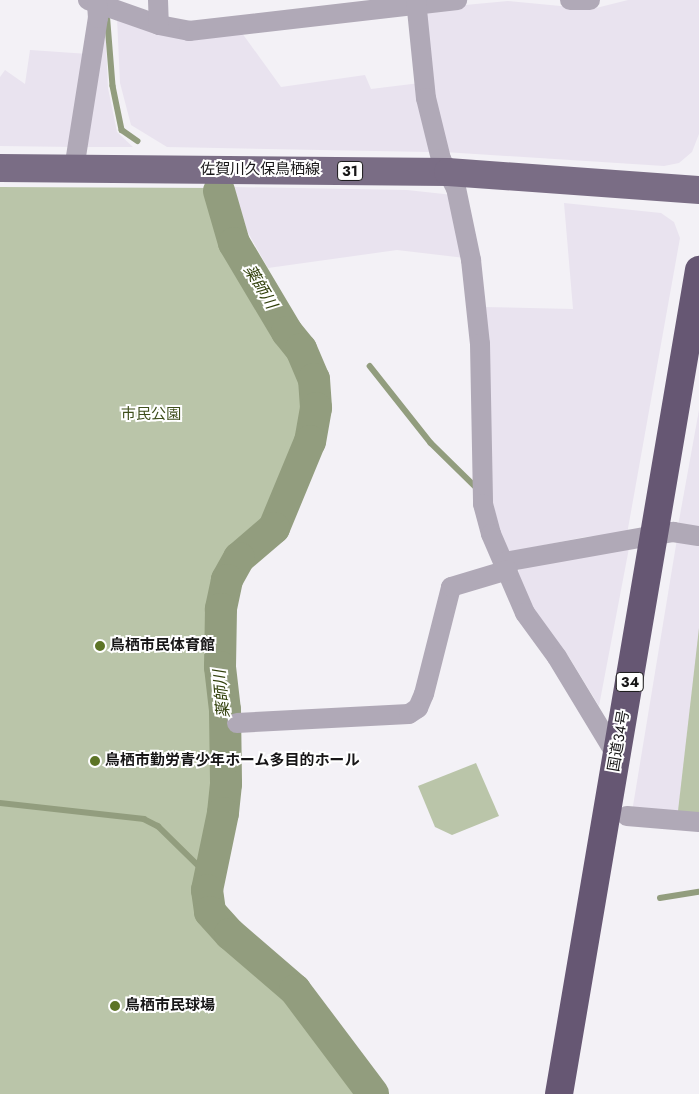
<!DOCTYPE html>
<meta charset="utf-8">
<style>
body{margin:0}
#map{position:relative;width:699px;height:1094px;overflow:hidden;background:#f3f1f6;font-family:Jost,"Noto Sans JP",sans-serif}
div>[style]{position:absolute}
.built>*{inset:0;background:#e9e3ef}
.green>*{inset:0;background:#bac5a9}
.stream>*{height:5.5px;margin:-2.75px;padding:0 2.75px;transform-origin:2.75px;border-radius:2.75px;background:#929d7e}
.river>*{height:32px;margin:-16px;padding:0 16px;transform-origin:16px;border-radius:16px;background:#929d7e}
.street>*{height:20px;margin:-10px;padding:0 10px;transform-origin:10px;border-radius:10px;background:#b0a9b7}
.primary>*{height:28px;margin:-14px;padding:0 14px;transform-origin:14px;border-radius:14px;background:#7a6d85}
.highway>*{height:28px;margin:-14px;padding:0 14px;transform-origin:14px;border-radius:14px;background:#665773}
.dots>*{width:14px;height:14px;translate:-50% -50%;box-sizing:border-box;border:2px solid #fff;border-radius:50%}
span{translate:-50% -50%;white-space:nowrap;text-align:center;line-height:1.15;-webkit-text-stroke:4px #fff;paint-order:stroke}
.shield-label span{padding:1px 4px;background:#fff;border:1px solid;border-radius:4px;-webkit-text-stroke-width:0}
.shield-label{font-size:14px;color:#171617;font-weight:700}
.street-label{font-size:15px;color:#171617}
.park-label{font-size:15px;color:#3e4e1b}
.poi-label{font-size:15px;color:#171617;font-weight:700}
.left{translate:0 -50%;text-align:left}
.water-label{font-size:16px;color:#32410c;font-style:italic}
</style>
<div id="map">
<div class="built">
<i style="clip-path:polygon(628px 0,699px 0,699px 134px,692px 152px,679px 163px,664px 166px,444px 152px,422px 9px,508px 1px,592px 9px)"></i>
<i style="clip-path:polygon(117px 18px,242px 33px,281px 87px,365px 75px,371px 89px,420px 83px,433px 148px,429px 152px,167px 147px,131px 125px,120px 83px)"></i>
<i style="clip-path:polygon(105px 20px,108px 88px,117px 132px,133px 147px,85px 147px)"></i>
<i style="clip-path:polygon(30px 50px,88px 54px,74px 147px,0 146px,0 77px,5px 70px,25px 84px)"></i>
<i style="clip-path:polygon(234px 187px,407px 190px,453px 195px,465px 258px,397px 250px,268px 268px,247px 231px)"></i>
<i style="clip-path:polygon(564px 203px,661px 213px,674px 222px,680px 238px,627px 534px,585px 537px,504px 553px,489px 506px,482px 307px,573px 309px)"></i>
<i style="clip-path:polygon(699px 410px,699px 531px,678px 526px)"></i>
<i style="clip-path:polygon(677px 539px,699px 541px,699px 817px,632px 812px)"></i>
<i style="clip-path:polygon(629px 548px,599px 706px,569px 657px,538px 620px,517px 572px,525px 565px)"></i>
</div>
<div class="green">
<i style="clip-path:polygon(0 187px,213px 188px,231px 251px,310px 393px,313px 412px,308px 437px,271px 515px,224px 559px,216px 584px,215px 670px,220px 764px,217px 813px,201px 895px,208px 916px,293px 1002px,364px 1094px,0 1094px)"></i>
<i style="clip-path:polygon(699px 628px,699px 813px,678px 811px)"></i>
<i style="clip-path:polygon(476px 763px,499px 816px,452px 835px,435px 827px,418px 786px)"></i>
</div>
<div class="stream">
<i style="left:107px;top:11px;width:75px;rotate:85.4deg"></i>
<i style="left:113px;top:86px;width:45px;rotate:78.4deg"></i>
<i style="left:122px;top:130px;width:19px;rotate:35deg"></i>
<i style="left:370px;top:366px;width:98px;rotate:51.6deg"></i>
<i style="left:431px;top:443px;width:64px;rotate:44.4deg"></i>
<i style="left:0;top:803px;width:145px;rotate:6.3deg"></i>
<i style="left:144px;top:819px;width:16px;rotate:27deg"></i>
<i style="left:158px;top:826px;width:73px;rotate:44.4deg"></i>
<i style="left:660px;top:898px;width:39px;rotate:-9deg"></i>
</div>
<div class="river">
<i style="left:219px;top:191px;width:54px;rotate:73.9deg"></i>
<i style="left:234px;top:243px;width:104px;rotate:59.2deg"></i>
<i style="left:287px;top:332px;width:22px;rotate:51deg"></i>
<i style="left:301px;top:349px;width:33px;rotate:67deg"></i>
<i style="left:314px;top:379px;width:29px;rotate:86deg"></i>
<i style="left:316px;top:408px;width:34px;rotate:100deg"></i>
<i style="left:310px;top:441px;width:94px;rotate:112.5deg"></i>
<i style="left:274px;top:528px;width:46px;rotate:139.4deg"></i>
<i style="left:239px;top:558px;width:25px;rotate:119deg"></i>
<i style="left:227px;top:580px;width:30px;rotate:102deg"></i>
<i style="left:221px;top:609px;width:58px;rotate:91deg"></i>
<i style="left:220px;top:667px;width:43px;rotate:83.4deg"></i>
<i style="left:225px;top:710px;width:74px;rotate:89.2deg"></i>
<i style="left:226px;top:784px;width:29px;rotate:96deg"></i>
<i style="left:223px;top:813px;width:79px;rotate:101.7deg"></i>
<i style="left:207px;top:890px;width:22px;rotate:82deg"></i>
<i style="left:210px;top:912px;width:30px;rotate:48deg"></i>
<i style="left:230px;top:934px;width:86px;rotate:40.7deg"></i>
<i style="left:295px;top:990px;width:130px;rotate:53.1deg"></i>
</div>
<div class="street">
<i style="left:88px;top:0;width:75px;rotate:19.4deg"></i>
<i style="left:159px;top:25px;width:31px;rotate:11deg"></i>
<i style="left:189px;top:31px;width:270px;rotate:-6.6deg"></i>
<i style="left:158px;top:0;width:25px;rotate:88deg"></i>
<i style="left:416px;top:0;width:99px;rotate:84.2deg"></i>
<i style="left:426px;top:98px;width:63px;rotate:76.2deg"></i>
<i style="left:441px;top:159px;width:33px;rotate:63deg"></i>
<i style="left:456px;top:188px;width:74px;rotate:78.2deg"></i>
<i style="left:471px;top:260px;width:84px;rotate:83.9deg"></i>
<i style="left:480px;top:344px;width:160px;rotate:88.9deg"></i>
<i style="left:483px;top:504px;width:31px;rotate:75deg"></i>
<i style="left:491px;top:534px;width:86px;rotate:66.7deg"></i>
<i style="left:525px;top:613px;width:54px;rotate:54deg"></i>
<i style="left:557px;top:657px;width:116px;rotate:58.8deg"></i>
<i style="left:570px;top:0;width:20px"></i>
<i style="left:74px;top:169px;width:153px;rotate:-81deg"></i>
<i style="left:98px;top:18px;width:14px;rotate:-94deg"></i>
<i style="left:504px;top:562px;width:172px;rotate:-10.1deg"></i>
<i style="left:673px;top:532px;width:26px;rotate:9deg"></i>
<i style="left:237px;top:723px;width:172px;rotate:-3deg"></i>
<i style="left:409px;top:714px;width:11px;rotate:-34deg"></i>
<i style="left:418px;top:708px;width:15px;rotate:-67deg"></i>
<i style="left:424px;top:694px;width:110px;rotate:-75.8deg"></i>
<i style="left:451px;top:587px;width:59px;rotate:-16.6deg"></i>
<i style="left:627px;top:816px;width:72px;rotate:4.8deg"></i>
</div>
<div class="primary">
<i style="left:0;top:168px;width:448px;rotate:0.5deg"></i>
<i style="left:448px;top:172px;width:252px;rotate:4.1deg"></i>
</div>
<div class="highway">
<i style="left:559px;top:1094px;width:836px;rotate:-80.36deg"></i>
</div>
<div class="dots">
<i style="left:100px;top:646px;background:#5d7426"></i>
<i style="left:95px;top:761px;background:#5d7426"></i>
<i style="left:115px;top:1006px;background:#5d7426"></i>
</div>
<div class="shield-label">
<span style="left:350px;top:171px">31</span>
<span style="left:630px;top:682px">34</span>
</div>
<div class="street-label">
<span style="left:260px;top:170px">佐賀川久保鳥栖線</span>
<span style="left:619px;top:741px;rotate:-80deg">国道34号</span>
</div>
<div class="park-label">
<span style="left:151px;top:415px">市民公園</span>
</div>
<div class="poi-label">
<span class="left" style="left:110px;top:646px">鳥栖市民体育館</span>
<span class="left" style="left:105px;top:761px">鳥栖市勤労青少年ホーム多目的ホール</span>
<span class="left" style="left:125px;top:1006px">鳥栖市民球場</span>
</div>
<div class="water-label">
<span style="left:260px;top:287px;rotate:59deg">薬師川</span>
<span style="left:222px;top:694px;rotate:-95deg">薬師川</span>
</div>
</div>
